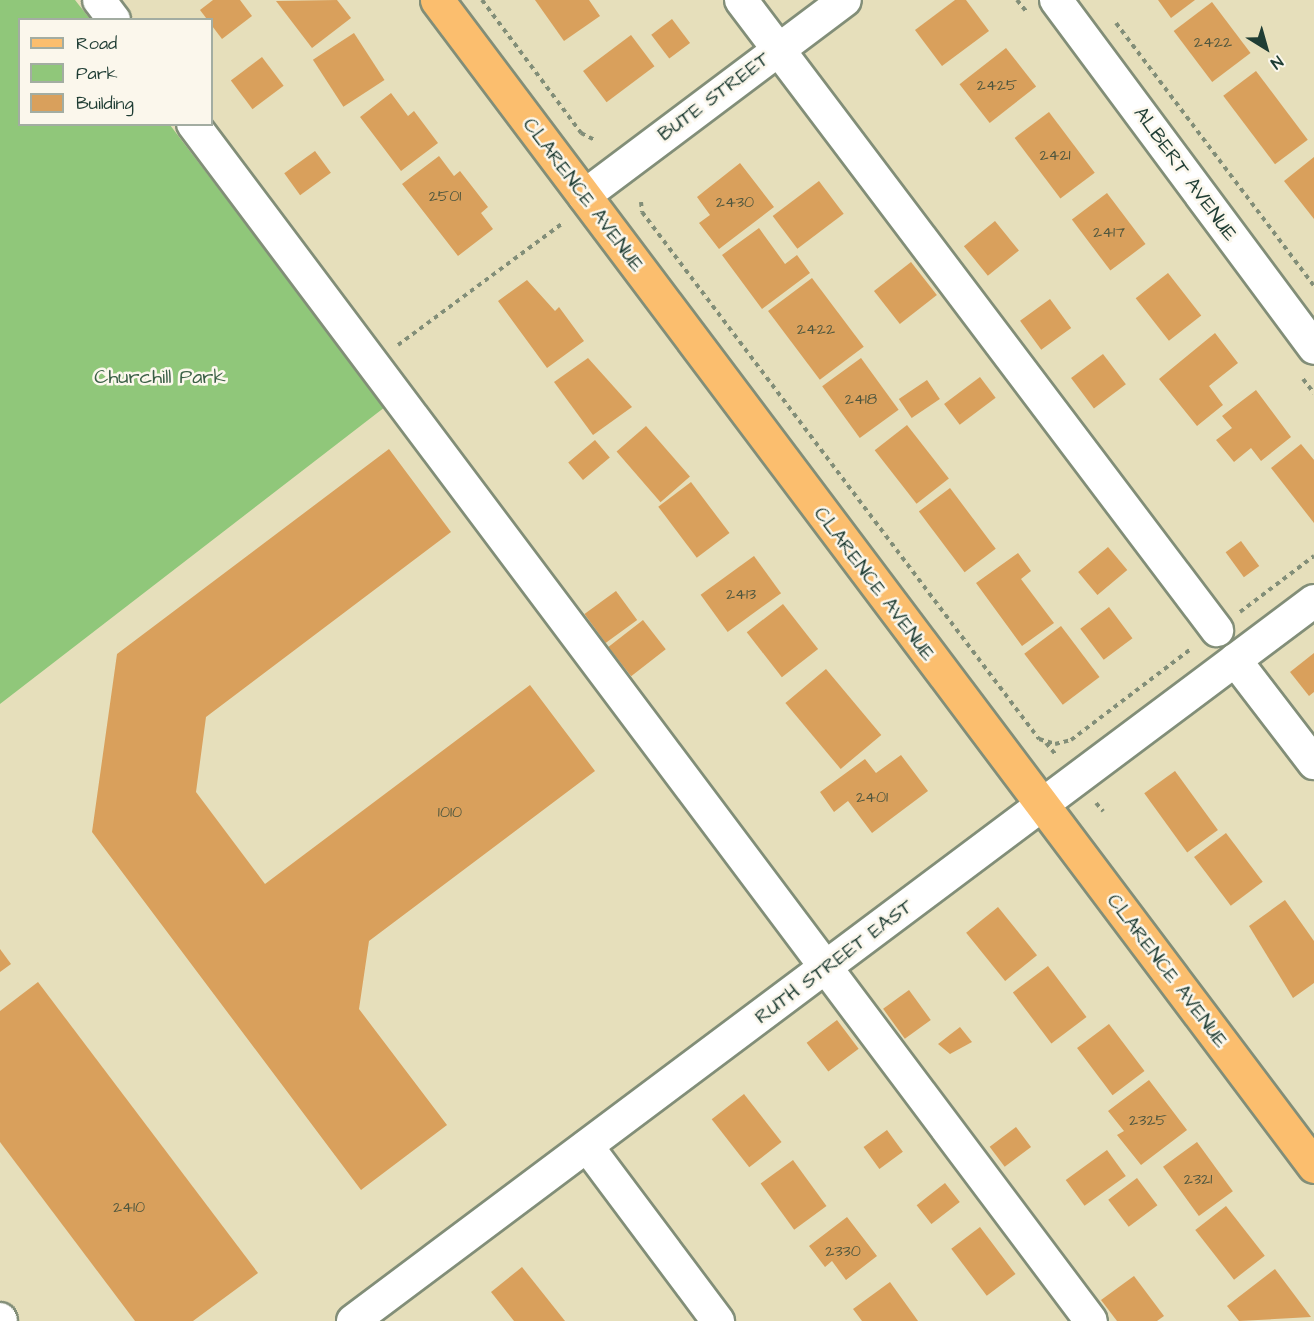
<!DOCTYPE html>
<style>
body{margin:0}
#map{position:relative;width:1314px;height:1321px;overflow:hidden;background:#e6dfbb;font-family:"Architects Daughter",sans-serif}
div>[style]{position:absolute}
.green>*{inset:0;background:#90c77a}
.building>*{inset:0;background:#d9a05c;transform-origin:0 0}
.path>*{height:4px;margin-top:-2px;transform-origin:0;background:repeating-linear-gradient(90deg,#828e78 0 4.5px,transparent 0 9px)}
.roads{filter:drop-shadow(2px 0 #828e78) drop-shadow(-2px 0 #828e78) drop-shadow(0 2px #828e78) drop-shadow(0 -2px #828e78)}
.minor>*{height:32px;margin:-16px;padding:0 16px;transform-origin:16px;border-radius:16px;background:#fff}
.major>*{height:33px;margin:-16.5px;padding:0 16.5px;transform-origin:16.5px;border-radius:16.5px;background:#fbbe6e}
span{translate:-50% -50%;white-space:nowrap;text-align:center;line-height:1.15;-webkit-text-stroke:5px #fbf7ec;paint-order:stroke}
.number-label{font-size:16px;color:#4e563e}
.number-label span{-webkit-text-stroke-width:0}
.street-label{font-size:20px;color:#1f3d34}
.park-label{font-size:20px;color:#3b6046}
.legend{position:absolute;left:18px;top:18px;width:195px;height:108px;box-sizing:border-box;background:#fbf7ec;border:2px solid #a3ada2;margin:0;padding:8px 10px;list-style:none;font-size:18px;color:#1f3d34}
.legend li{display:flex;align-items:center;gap:12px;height:30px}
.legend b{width:30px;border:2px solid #a3ada2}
.north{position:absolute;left:1236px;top:18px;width:60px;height:60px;-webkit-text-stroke:4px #fbf7ec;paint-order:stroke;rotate:143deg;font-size:16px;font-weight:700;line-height:24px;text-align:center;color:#1f3d34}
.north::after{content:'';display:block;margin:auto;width:21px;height:27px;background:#1f3d34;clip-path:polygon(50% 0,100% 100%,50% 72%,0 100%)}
</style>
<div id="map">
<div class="green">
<i style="clip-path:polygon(0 0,75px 0,90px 19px,20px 20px,20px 124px,170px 125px,385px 407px,0 704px)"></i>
</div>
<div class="building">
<i style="clip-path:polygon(213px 0,240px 0,252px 16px,222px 39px,200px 10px)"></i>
<i style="clip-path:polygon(337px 0,351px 18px,312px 48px,276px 1px)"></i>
<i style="clip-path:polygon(535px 0,589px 0,600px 16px,564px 41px)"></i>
<i style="clip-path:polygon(955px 0,966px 0,989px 31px,942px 66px,915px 30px)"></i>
<i style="clip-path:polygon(1158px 0,1195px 0,1171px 18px)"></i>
<i style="left:1212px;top:2px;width:64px;height:48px;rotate:53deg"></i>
<i style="left:672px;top:19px;width:30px;height:26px;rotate:53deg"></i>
<i style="left:354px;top:33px;width:56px;height:49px;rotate:57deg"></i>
<i style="left:631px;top:35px;width:39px;height:60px;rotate:53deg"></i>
<i style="left:1006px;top:48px;width:49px;height:59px;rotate:52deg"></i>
<i style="left:262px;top:57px;width:36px;height:39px;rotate:53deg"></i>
<i style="left:1256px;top:71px;width:86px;height:41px;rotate:53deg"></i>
<i style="clip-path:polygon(391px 93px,408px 116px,414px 111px,438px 143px,401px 171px,360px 117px)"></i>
<i style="left:1049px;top:112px;width:76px;height:43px;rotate:53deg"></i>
<i style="left:315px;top:151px;width:27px;height:38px;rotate:54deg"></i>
<i style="clip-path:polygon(439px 156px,454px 176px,460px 171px,488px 207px,481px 213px,493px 229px,458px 256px,402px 184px)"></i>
<i style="clip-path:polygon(1314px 157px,1314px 219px,1284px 181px)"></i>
<i style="clip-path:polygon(740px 163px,774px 207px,719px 249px,699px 223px,710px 215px,697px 197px)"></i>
<i style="left:819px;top:181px;width:41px;height:58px;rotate:53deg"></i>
<i style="left:1107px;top:193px;width:64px;height:44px;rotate:53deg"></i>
<i style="left:995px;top:221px;width:38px;height:40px;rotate:51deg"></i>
<i style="clip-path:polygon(759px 228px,785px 264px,797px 255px,810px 273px,762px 309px,722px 255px)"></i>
<i style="left:911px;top:262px;width:42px;height:47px;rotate:52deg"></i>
<i style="left:1168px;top:273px;width:54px;height:41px;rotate:52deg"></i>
<i style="left:812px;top:278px;width:86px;height:55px;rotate:53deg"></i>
<i style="clip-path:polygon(527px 280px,555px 311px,559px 307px,584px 341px,547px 368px,498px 301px)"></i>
<i style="left:1050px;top:299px;width:36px;height:37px;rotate:54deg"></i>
<i style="clip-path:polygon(1215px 333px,1238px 363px,1209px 386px,1223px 405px,1197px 426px,1159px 379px)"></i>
<i style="left:1103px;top:354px;width:38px;height:40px;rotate:53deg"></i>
<i style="clip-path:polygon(588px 358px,632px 407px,593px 435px,554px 382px)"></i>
<i style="left:861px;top:358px;width:64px;height:48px;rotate:54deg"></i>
<i style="left:980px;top:377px;width:26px;height:45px;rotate:53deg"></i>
<i style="left:927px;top:380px;width:23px;height:34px;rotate:56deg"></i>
<i style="clip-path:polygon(1256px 390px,1291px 437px,1261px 461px,1251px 448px,1234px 462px,1216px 440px,1232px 428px,1222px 416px)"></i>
<i style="left:907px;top:425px;width:68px;height:41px;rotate:52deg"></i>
<i style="left:646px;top:426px;width:67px;height:39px;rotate:49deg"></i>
<i style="left:595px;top:440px;width:23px;height:35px;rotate:50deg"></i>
<i style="clip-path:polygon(1301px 444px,1314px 460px,1314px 523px,1271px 468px)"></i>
<i style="clip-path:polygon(389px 449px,451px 532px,206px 717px,196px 792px,265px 884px,530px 685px,595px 771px,369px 941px,359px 1009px,447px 1125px,361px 1190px,92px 832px,117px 654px)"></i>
<i style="left:691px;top:482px;width:64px;height:41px;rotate:53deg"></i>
<i style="left:950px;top:488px;width:76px;height:39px;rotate:53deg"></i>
<i style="left:1241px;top:541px;width:31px;height:19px;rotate:54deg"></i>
<i style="left:1108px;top:547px;width:30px;height:39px;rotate:50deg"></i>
<i style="clip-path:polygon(1018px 553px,1031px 571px,1021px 579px,1054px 623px,1022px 646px,976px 583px)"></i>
<i style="left:754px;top:556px;width:46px;height:66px;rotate:54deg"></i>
<i style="left:616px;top:591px;width:36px;height:39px;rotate:54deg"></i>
<i style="left:783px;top:604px;width:57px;height:46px;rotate:52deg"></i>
<i style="left:1109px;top:607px;width:39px;height:36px;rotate:53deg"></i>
<i style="left:643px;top:620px;width:37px;height:44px;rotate:52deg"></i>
<i style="left:1061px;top:626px;width:64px;height:46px;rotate:53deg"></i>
<i style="clip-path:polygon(1314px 653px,1314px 692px,1309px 696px,1290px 672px)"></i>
<i style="left:826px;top:669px;width:86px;height:53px;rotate:50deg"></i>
<i style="clip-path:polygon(901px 755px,928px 791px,872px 833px,848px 801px,834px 812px,820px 792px,865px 759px,876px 773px)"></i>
<i style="left:1175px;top:771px;width:73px;height:38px;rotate:54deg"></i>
<i style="left:1226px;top:833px;width:61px;height:40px;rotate:53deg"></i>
<i style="clip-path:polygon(1285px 900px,1314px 941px,1314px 983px,1293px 998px,1249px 926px)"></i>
<i style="left:998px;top:907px;width:62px;height:41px;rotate:51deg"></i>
<i style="clip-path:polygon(0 949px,11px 964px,0 972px)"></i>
<i style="left:1048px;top:966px;width:64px;height:44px;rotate:53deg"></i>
<i style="clip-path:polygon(38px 982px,258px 1273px,193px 1321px,135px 1321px,0 1142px,0 1011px)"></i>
<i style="left:909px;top:990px;width:37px;height:32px;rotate:54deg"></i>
<i style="left:837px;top:1020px;width:36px;height:38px;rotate:53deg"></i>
<i style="left:1109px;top:1024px;width:59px;height:40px;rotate:53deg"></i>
<i style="clip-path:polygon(960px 1027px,972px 1042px,950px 1054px,938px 1044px)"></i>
<i style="clip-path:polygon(1149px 1080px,1187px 1130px,1141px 1165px,1117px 1135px,1124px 1131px,1108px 1111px)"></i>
<i style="left:744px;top:1094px;width:61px;height:41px;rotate:52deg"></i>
<i style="left:1016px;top:1127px;width:25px;height:33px;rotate:53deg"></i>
<i style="left:887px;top:1130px;width:27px;height:29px;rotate:54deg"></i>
<i style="left:1197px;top:1142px;width:61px;height:42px;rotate:54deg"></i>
<i style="left:1107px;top:1150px;width:32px;height:51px;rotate:54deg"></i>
<i style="left:793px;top:1160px;width:57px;height:40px;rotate:54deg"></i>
<i style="left:1137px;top:1178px;width:34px;height:36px;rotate:53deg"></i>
<i style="left:945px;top:1183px;width:24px;height:36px;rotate:52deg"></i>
<i style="left:1226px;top:1206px;width:63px;height:39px;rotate:52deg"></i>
<i style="clip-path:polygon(847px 1217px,877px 1256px,846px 1280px,832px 1261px,825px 1267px,809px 1246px)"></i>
<i style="left:980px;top:1227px;width:59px;height:36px;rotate:53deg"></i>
<i style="clip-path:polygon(522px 1267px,565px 1321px,514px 1321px,491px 1292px)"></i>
<i style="clip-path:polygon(1275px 1269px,1311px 1317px,1239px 1321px,1227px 1306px)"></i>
<i style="clip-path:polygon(1134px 1276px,1164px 1316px,1157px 1321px,1117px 1321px,1101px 1300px)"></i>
<i style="clip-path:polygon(890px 1282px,918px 1321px,862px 1321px,853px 1309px)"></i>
</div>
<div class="path">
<i style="left:482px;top:0;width:166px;rotate:53.3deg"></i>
<i style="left:581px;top:133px;width:16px;rotate:27deg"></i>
<i style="left:1017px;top:0;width:14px;rotate:51deg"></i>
<i style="left:1116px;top:23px;width:329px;rotate:53deg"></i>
<i style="left:641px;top:202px;width:10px;rotate:84deg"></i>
<i style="left:642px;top:212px;width:660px;rotate:53.01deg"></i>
<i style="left:1039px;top:739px;width:17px;rotate:17deg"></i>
<i style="left:1055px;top:744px;width:16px;rotate:-14deg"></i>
<i style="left:1071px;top:740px;width:151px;rotate:-37.2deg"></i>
<i style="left:398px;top:345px;width:205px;rotate:-36.5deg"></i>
<i style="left:1303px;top:379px;width:18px;rotate:52deg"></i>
<i style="left:1240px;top:612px;width:93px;rotate:-37.1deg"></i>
<i style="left:1046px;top:743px;width:17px;rotate:50deg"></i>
<i style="left:1096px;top:803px;width:11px;rotate:49deg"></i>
</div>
<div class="roads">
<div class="minor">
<i style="left:99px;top:0;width:25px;rotate:53deg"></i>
<i style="left:741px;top:0;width:790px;rotate:52.93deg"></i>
<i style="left:1056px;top:0;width:433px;rotate:53.4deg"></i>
<i style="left:193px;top:124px;width:1496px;rotate:53.12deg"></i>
<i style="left:584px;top:196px;width:326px;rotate:-36.9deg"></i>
<i style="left:1235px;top:660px;width:130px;rotate:52.5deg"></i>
<i style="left:587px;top:1146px;width:219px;rotate:53.2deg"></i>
<i style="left:0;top:1319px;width:2px;rotate:63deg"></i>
<i style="left:353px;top:1321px;width:1201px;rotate:-36.84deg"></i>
</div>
<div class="major">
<i style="left:437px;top:0;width:1459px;rotate:53.05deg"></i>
</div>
</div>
<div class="number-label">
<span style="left:1213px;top:42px">2422</span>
<span style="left:997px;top:85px">2425</span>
<span style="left:1055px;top:155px">2421</span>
<span style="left:445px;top:196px">2501</span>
<span style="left:735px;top:202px">2430</span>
<span style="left:1109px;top:232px">2417</span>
<span style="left:816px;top:329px">2422</span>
<span style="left:861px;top:399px">2418</span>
<span style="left:741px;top:594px">2413</span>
<span style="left:872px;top:797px">2401</span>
<span style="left:450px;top:812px">1010</span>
<span style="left:1148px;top:1120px">2325</span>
<span style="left:1198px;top:1179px">2321</span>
<span style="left:129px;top:1207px">2410</span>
<span style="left:843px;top:1251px">2330</span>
</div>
<div class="street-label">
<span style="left:714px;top:97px;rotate:-37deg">BUTE STREET</span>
<span style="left:1185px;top:174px;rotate:54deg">ALBERT AVENUE</span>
<span style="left:583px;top:195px;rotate:53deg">CLARENCE AVENUE</span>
<span style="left:874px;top:584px;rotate:53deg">CLARENCE AVENUE</span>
<span style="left:834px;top:962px;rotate:-37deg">RUTH STREET EAST</span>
<span style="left:1167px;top:971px;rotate:53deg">CLARENCE AVENUE</span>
</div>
<div class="park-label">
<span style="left:160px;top:377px">Churchill Park</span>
</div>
<ul class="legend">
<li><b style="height:8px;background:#fbbe6e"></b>Road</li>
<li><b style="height:16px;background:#90c77a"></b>Park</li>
<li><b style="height:16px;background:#d9a05c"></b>Building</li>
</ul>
<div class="north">N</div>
</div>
